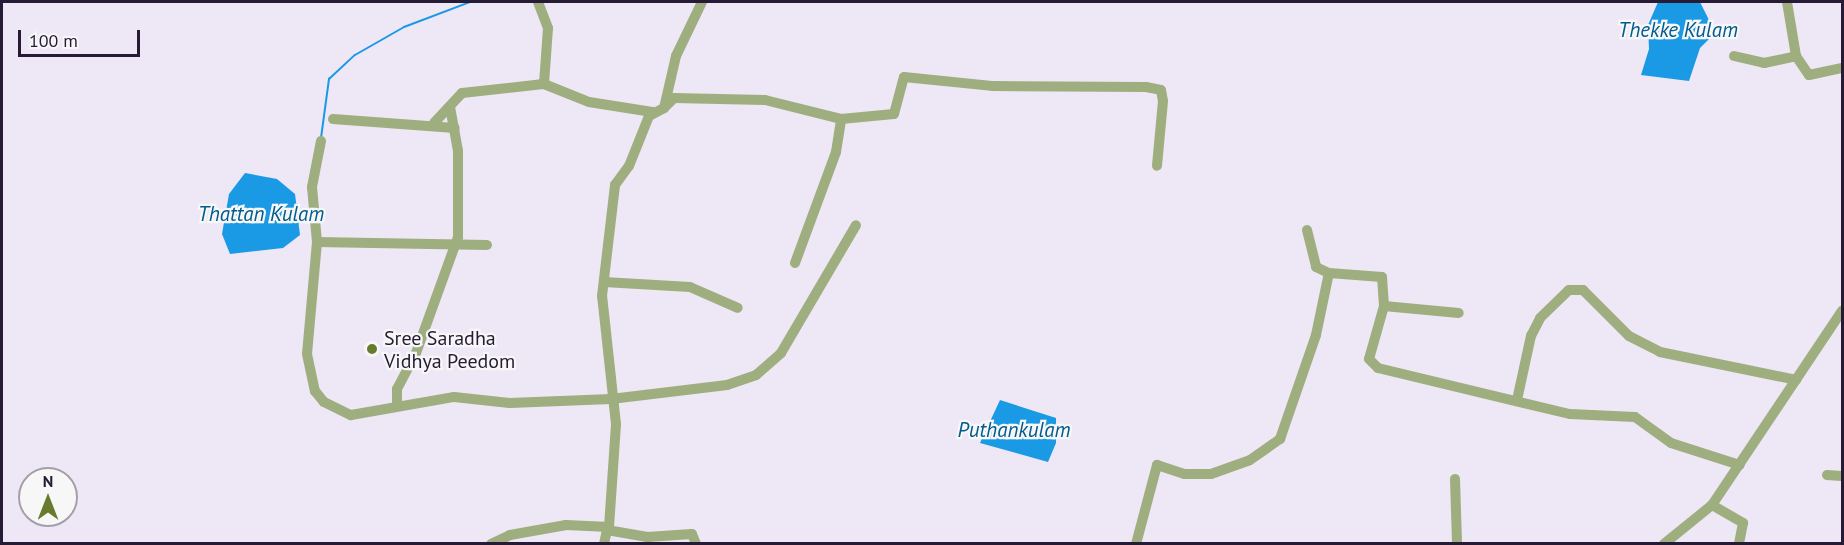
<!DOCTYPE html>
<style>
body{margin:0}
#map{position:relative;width:1844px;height:545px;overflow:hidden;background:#ede7f6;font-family:"PT Sans",sans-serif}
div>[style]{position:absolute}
.water>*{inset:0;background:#1a99e5}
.stream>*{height:2px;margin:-1px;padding:0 1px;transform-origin:1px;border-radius:1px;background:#1a99e5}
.minor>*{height:10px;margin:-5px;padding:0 5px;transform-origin:5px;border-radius:5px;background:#9eae7e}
.dots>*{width:16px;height:16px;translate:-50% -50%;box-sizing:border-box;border:3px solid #f7f7f7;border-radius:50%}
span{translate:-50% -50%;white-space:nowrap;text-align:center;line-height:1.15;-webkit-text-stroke:4.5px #f7f7f7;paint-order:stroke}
.poi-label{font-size:20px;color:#261a35}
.left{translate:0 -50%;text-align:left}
.water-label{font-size:21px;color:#025b8e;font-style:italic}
.frame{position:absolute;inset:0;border:3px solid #261a35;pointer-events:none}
.north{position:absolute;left:18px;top:467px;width:60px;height:60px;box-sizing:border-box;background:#f7f7f7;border:2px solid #a39fa9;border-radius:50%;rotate:0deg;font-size:16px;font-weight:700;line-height:24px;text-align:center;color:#261a35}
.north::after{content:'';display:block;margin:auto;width:21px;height:27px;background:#667b2c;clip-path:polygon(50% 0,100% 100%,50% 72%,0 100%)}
.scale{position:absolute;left:18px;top:30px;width:122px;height:27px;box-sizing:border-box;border:3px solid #261a35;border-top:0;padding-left:8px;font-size:18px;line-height:21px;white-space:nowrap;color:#261a35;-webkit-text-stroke:4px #f7f7f7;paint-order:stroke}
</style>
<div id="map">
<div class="water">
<i style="clip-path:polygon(1658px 2px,1700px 2px,1708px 18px,1713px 35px,1700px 48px,1689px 81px,1641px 75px,1649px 49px,1648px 25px)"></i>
<i style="clip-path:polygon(245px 173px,277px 179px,295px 194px,300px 235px,283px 248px,230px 254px,222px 234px,229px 194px)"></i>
<i style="clip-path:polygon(1000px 400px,1056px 418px,1056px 443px,1048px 462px,980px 443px)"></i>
</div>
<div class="stream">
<i style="left:321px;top:138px;width:60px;rotate:-82.3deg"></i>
<i style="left:329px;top:79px;width:35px;rotate:-43deg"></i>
<i style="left:355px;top:55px;width:56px;rotate:-29.7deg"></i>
<i style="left:404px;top:27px;width:71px;rotate:-20.7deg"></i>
</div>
<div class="minor">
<i style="left:538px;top:2px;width:28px;rotate:69deg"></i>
<i style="left:548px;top:28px;width:56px;rotate:94.1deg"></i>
<i style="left:1787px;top:2px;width:55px;rotate:80.5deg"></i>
<i style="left:1796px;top:56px;width:23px;rotate:56deg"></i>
<i style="left:1809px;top:75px;width:34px;rotate:-12deg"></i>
<i style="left:1734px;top:56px;width:31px;rotate:13deg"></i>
<i style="left:1764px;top:63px;width:33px;rotate:-12deg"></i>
<i style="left:664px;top:108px;width:14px;rotate:-45deg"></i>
<i style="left:674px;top:98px;width:91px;rotate:1.3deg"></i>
<i style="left:765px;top:100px;width:78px;rotate:14deg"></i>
<i style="left:841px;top:119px;width:53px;rotate:-5.4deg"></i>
<i style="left:894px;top:114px;width:38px;rotate:-75deg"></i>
<i style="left:904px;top:77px;width:88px;rotate:5.8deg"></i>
<i style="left:992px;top:86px;width:154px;rotate:0.4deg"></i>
<i style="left:1146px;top:87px;width:15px;rotate:11deg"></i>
<i style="left:1161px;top:90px;width:11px;rotate:80deg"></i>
<i style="left:1163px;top:101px;width:65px;rotate:95.3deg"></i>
<i style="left:333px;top:119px;width:122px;rotate:4.2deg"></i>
<i style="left:434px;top:123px;width:41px;rotate:-47deg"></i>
<i style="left:462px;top:93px;width:82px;rotate:-6.3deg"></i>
<i style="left:544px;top:84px;width:48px;rotate:21.8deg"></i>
<i style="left:589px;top:102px;width:64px;rotate:9deg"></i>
<i style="left:652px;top:112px;width:5px;rotate:127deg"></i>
<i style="left:321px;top:141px;width:47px;rotate:101.1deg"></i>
<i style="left:312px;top:187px;width:55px;rotate:84.8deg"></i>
<i style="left:317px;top:242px;width:112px;rotate:95.1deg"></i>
<i style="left:307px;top:354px;width:38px;rotate:78deg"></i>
<i style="left:315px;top:391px;width:14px;rotate:51deg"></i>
<i style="left:324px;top:402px;width:30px;rotate:26deg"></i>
<i style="left:351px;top:415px;width:105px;rotate:-9.9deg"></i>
<i style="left:454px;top:397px;width:56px;rotate:6.1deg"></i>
<i style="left:510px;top:403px;width:101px;rotate:-2.3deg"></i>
<i style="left:611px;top:399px;width:117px;rotate:-6.9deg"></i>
<i style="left:727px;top:385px;width:31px;rotate:-19deg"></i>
<i style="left:756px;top:375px;width:33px;rotate:-41deg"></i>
<i style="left:781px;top:353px;width:148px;rotate:-59.6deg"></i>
<i style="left:1307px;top:230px;width:38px;rotate:76deg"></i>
<i style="left:1316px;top:267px;width:14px;rotate:25deg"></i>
<i style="left:1329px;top:273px;width:53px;rotate:4.3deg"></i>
<i style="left:1382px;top:277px;width:29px;rotate:86deg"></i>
<i style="left:1384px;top:306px;width:55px;rotate:105.8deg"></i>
<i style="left:1369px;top:359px;width:13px;rotate:45deg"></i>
<i style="left:1378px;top:368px;width:197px;rotate:13.5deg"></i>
<i style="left:1570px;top:414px;width:65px;rotate:2.6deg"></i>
<i style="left:1635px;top:417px;width:44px;rotate:35.8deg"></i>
<i style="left:1671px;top:443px;width:72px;rotate:17.7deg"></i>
<i style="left:317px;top:242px;width:170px;rotate:1deg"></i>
<i style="left:795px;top:263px;width:118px;rotate:-69.7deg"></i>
<i style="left:836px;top:152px;width:33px;rotate:-81deg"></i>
<i style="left:604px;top:282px;width:86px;rotate:3.3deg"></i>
<i style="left:690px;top:287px;width:52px;rotate:23.6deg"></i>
<i style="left:1384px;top:306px;width:75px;rotate:5.3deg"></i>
<i style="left:1517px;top:400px;width:66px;rotate:-77.7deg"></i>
<i style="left:1531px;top:336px;width:20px;rotate:-63deg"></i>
<i style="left:1540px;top:318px;width:40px;rotate:-44deg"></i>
<i style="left:1569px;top:290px;width:14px"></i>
<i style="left:1583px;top:290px;width:65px;rotate:45deg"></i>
<i style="left:1629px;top:336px;width:35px;rotate:27deg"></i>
<i style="left:1660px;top:352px;width:139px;rotate:11.6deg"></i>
<i style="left:397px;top:405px;width:16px;rotate:-90deg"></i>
<i style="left:397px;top:389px;width:41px;rotate:-62.2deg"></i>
<i style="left:416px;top:353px;width:123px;rotate:-70.1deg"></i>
<i style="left:458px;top:237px;width:86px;rotate:-90deg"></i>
<i style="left:458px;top:151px;width:45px;rotate:-100.3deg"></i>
<i style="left:1827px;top:475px;width:15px;rotate:4deg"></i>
<i style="left:1455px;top:479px;width:65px;rotate:88.2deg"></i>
<i style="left:1712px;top:505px;width:36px;rotate:30deg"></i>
<i style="left:1743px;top:523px;width:21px;rotate:101deg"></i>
<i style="left:491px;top:544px;width:21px;rotate:-25deg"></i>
<i style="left:510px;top:535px;width:57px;rotate:-10.1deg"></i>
<i style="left:566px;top:525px;width:43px;rotate:2.7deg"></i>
<i style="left:609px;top:527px;width:103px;rotate:-86.1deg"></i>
<i style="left:616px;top:424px;width:129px;rotate:-96.2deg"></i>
<i style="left:602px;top:296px;width:112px;rotate:-83.3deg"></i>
<i style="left:615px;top:185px;width:24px;rotate:-54deg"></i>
<i style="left:629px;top:166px;width:54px;rotate:-68.2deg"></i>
<i style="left:649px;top:116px;width:17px;rotate:-28deg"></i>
<i style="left:664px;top:108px;width:53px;rotate:-77deg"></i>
<i style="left:676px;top:56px;width:60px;rotate:-64.3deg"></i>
<i style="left:604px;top:544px;width:14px;rotate:-78deg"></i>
<i style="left:607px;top:530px;width:41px;rotate:9.9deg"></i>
<i style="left:647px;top:537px;width:45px;rotate:-3.8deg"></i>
<i style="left:692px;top:534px;width:11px;rotate:68deg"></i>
<i style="left:1136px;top:544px;width:82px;rotate:-75.1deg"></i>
<i style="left:1157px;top:465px;width:28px;rotate:18deg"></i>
<i style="left:1184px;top:474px;width:27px"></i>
<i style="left:1211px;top:474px;width:41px;rotate:-19.7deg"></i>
<i style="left:1250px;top:460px;width:37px;rotate:-35deg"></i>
<i style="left:1280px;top:439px;width:110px;rotate:-70.9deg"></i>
<i style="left:1316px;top:335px;width:63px;rotate:-78.2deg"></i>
<i style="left:1664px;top:544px;width:62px;rotate:-39.1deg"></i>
<i style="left:1712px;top:505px;width:234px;rotate:-56.2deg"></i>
</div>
<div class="dots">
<i style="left:372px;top:349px;background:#667b2c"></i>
</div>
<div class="poi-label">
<span class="left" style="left:384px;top:350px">Sree Saradha<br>Vidhya Peedom</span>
</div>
<div class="water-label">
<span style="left:1678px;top:30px">Thekke Kulam</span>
<span style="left:261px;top:214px">Thattan Kulam</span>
<span style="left:1014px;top:430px">Puthankulam</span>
</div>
<div class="frame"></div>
<div class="north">N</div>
<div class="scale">100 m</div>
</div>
